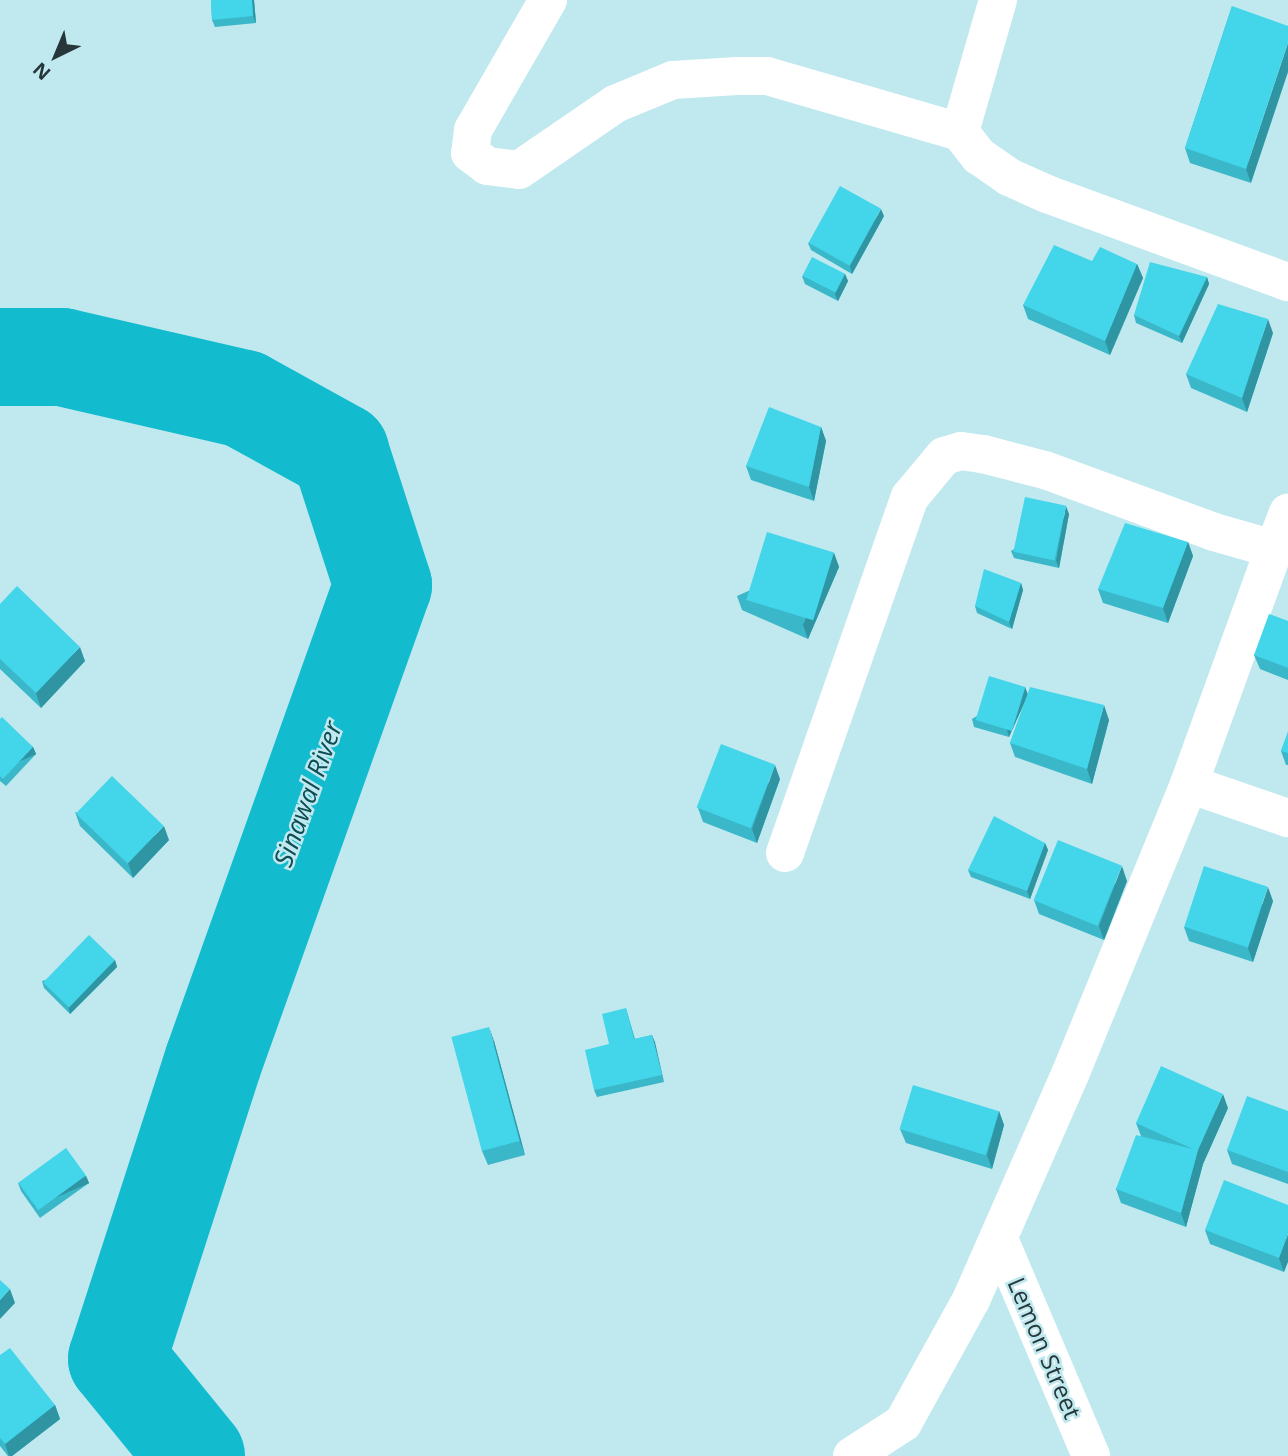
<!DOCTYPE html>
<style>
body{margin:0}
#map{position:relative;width:1288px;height:1456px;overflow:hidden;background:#c0e9ef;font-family:"Open Sans",sans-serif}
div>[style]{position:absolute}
.river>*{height:98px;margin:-49px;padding:0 49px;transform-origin:49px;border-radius:49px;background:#13bbce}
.street>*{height:38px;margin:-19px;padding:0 19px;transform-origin:19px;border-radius:19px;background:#fff}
.wall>*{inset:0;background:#3ab7c8}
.shaded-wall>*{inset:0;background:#2f95a3;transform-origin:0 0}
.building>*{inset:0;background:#43d5e9;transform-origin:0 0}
span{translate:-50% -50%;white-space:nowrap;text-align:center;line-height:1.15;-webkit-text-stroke:5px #c0e9ef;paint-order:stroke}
.street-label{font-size:24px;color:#273739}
.water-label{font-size:26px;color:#0d4c55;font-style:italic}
.north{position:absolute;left:21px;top:21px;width:70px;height:70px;-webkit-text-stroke:5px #c0e9ef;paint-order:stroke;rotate:223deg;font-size:19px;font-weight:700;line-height:28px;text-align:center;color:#273739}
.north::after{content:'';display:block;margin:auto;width:24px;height:32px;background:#273739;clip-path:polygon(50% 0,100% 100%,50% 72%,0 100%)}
</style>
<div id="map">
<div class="river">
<i style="left:0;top:357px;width:62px"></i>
<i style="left:62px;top:357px;width:187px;rotate:13deg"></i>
<i style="left:244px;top:399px;width:110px;rotate:28.9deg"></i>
<i style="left:340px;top:452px;width:140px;rotate:72.1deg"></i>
<i style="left:383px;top:585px;width:506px;rotate:109.62deg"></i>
<i style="left:213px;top:1062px;width:312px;rotate:107.9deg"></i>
<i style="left:117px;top:1359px;width:125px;rotate:50.8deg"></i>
</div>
<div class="street">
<i style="left:548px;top:0;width:150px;rotate:120deg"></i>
<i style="left:473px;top:130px;width:23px;rotate:97deg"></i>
<i style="left:470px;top:153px;width:21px;rotate:37deg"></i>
<i style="left:487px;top:166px;width:32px;rotate:7deg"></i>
<i style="left:519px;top:170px;width:116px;rotate:-34.5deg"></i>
<i style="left:615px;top:104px;width:63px;rotate:-22.5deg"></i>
<i style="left:673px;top:80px;width:64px;rotate:-3.6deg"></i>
<i style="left:737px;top:76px;width:30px"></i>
<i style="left:767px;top:76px;width:201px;rotate:16.2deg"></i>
<i style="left:998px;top:0;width:137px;rotate:106.1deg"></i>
<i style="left:960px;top:132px;width:31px;rotate:52deg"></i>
<i style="left:979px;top:156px;width:37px;rotate:35deg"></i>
<i style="left:1009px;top:177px;width:42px;rotate:24.1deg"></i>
<i style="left:1047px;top:194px;width:257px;rotate:20.1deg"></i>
<i style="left:1189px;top:784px;width:105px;rotate:19deg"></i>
<i style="left:785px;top:853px;width:377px;rotate:-70.7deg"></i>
<i style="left:910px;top:497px;width:53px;rotate:-50.3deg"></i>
<i style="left:944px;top:456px;width:18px;rotate:-16deg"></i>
<i style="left:961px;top:451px;width:22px;rotate:8deg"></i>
<i style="left:983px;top:454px;width:64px;rotate:14.5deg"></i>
<i style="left:1045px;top:470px;width:180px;rotate:20.1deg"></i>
<i style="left:1214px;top:532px;width:62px;rotate:15.8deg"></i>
<i style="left:1274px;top:549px;width:39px;rotate:-69deg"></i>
<i style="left:999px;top:1239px;width:236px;rotate:67deg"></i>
<i style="left:852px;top:1456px;width:61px;rotate:-32.9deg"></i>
<i style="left:903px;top:1423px;width:141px;rotate:-61.1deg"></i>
<i style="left:971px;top:1300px;width:249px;rotate:-66.3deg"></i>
<i style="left:1071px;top:1072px;width:311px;rotate:-67.7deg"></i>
<i style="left:1189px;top:784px;width:250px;rotate:-70.1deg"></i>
</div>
<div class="wall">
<i style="clip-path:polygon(211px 0,254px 0,256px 23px,215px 27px,212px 20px)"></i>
<i style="clip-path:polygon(1232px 6px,1251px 183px,1190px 163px,1185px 148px)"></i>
<i style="clip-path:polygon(884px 216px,852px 274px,811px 250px,808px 243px)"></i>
<i style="clip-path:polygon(1137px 264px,1143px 278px,1110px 355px,1028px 319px,1023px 305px)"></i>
<i style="clip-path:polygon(845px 274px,848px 281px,838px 301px,805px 284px,802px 276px)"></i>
<i style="clip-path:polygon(1207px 277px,1209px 284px,1182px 343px,1136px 323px,1134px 315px)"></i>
<i style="clip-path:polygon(1273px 333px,1247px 412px,1191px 388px,1186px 374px)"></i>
<i style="clip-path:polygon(821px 427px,826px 441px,814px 501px,751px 480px,746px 466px)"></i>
<i style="clip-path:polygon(1069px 514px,1059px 568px,1014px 558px,1011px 551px)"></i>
<i style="clip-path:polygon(1188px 542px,1193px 556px,1168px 623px,1103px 603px,1098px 589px)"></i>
<i style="clip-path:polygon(834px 553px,839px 567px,808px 639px,742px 610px,737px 596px)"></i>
<i style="clip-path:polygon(1021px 583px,1023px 590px,1012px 629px,977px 613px,975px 606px)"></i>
<i style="clip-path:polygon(0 604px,85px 661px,41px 708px,0 669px)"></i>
<i style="clip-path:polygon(1288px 621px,1288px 680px,1260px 669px,1254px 655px)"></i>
<i style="clip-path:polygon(1025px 687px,1028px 695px,1109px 720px,1092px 784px,1015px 757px,1010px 743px,1027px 697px,1009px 737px,974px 727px,972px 719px)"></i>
<i style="clip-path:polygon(0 719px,33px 747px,36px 754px,6px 786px,0 781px)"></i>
<i style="clip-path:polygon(1288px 732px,1288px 765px,1286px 765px,1281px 751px)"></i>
<i style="clip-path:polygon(780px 779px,757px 843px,703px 822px,698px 808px)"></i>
<i style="clip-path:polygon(75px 812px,169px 840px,133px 878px,80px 826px)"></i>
<i style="clip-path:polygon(1045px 843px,1048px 850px,1030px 899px,971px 877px,968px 870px)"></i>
<i style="clip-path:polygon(1127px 881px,1104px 940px,1039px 914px,1034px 900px)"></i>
<i style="clip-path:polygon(1273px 901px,1253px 962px,1189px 941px,1184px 927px)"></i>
<i style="clip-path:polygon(115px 960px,117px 967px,70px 1014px,44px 988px,42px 981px)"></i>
<i style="clip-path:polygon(626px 1008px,635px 1039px,652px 1035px,664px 1082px,597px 1097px,594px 1090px,609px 1044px)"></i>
<i style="clip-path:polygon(494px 1041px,525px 1155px,488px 1165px,482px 1151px)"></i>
<i style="clip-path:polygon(1228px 1108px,1203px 1164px,1186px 1227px,1121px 1203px,1116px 1189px,1141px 1136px,1136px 1123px)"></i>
<i style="clip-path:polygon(999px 1111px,1004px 1125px,992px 1169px,906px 1143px,900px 1129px)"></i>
<i style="clip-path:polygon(1288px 1111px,1288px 1184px,1232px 1164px,1227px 1150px)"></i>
<i style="clip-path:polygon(86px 1176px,89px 1183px,40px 1218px,21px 1191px,18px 1183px)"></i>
<i style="clip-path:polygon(1288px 1205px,1284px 1272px,1210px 1244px,1205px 1230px)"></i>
<i style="clip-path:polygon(0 1355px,55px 1405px,60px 1419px,12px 1456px,8px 1456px,0 1446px)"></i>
</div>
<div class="shaded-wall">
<i style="clip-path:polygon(252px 0,254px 0,256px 23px,253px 16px)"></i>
<i style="clip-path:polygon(1288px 43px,1288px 72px,1251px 183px,1246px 169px)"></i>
<i style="clip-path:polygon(881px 209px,884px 216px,852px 274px,850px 266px)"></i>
<i style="clip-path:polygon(1137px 264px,1143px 278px,1110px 355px,1105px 341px)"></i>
<i style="clip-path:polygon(845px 274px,848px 281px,838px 301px,835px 294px)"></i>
<i style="clip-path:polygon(1207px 277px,1209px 284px,1182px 343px,1179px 336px)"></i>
<i style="clip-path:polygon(1268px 319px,1273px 333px,1247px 412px,1242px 398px)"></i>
<i style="clip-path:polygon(821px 427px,826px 441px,814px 501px,809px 487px)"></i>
<i style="clip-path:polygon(1066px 506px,1069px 514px,1059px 568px,1056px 561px)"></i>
<i style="clip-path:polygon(1188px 542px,1193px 556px,1168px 623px,1163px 608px)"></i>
<i style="clip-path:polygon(834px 553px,839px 567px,808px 639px,803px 625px)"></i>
<i style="clip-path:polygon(1021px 583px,1023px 590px,1012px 629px,1009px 622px)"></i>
<i style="clip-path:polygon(80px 647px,85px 661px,41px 708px,36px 693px)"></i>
<i style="clip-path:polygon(1025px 687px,1028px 695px,1009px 737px,1007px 730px)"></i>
<i style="clip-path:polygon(1104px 705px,1109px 720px,1092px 784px,1087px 769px)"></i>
<i style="left:33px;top:747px;width:8px;height:44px;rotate:67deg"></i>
<i style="clip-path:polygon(775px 765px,780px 779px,757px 843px,752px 829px)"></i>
<i style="clip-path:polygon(164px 826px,169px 840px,133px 878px,128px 863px)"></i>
<i style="clip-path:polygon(1045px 843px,1048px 850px,1030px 899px,1027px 891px)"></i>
<i style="clip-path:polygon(1122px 866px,1127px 881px,1104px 940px,1099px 926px)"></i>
<i style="clip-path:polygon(1268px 887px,1273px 901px,1253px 962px,1248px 948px)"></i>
<i style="clip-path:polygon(115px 960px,117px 967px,70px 1014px,68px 1006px)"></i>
<i style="clip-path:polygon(489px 1027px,494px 1041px,525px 1155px,520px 1141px)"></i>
<i style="clip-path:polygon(652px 1035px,655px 1042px,664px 1082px,662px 1075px)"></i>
<i style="clip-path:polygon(1223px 1094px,1228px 1108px,1203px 1164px,1186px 1227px,1181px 1213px,1198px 1150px)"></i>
<i style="clip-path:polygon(999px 1111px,1004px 1125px,992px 1169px,987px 1155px)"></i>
<i style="left:86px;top:1176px;width:8px;height:59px;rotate:67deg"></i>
<i style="clip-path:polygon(1288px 1234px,1288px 1262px,1284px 1272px,1279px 1258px)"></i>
<i style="clip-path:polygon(10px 1289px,15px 1303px,0 1319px,0 1300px)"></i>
<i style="clip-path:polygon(55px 1405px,60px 1419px,12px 1456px,9px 1456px,5px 1444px)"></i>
</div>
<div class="building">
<i style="clip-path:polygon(211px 0,252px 0,253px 16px,212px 20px)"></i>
<i style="clip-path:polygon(1232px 6px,1288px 26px,1288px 43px,1246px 169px,1185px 148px)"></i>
<i style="left:840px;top:186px;width:47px;height:65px;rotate:29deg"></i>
<i style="clip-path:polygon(1054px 245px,1092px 261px,1100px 247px,1137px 264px,1105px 341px,1023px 305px)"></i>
<i style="left:812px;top:257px;width:37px;height:21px;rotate:27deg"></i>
<i style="clip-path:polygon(1150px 262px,1207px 277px,1179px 336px,1134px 315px)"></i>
<i style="clip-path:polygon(1218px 304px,1268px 319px,1242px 398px,1186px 374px)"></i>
<i style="clip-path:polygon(769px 407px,821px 427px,809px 487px,746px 466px)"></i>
<i style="left:1025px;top:497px;width:42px;height:56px;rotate:12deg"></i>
<i style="clip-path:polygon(1125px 523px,1188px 542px,1163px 608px,1098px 589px)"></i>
<i style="left:767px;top:532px;width:70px;height:71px;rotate:17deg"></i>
<i style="clip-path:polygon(984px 569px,1021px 583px,1009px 622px,975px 606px)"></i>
<i style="clip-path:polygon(17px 586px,80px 647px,36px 693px,0 659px,0 604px)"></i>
<i style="clip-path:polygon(1269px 614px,1288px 621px,1288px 668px,1254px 655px)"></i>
<i style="left:989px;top:676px;width:38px;height:46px;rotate:17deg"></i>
<i style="clip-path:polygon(1030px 687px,1104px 705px,1087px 769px,1010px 743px)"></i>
<i style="clip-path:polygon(2px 717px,33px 747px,3px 779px,0 776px,0 719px)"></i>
<i style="clip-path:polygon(1288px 732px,1288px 753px,1281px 751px)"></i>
<i style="left:721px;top:744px;width:58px;height:68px;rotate:21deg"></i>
<i style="left:112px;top:776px;width:72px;height:52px;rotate:44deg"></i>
<i style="clip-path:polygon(994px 816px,1045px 843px,1027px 891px,968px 870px)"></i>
<i style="left:1058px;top:840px;width:69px;height:65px;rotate:22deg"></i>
<i style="left:1204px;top:866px;width:67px;height:64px;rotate:18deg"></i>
<i style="left:89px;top:935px;width:36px;height:66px;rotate:44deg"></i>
<i style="clip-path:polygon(626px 1008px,634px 1039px,652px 1035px,662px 1075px,594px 1090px,585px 1050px,609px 1044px,602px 1014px)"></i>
<i style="left:489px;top:1027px;width:118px;height:39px;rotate:75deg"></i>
<i style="clip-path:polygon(1161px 1066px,1223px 1094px,1198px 1150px,1181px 1213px,1116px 1189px,1136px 1135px,1193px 1149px,1136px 1123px)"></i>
<i style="left:913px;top:1085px;width:90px;height:46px;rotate:17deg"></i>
<i style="clip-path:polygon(1247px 1096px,1288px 1111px,1288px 1172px,1227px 1150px)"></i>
<i style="left:66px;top:1148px;width:34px;height:59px;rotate:54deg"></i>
<i style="clip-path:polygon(1224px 1180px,1288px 1205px,1288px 1234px,1279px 1258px,1205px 1230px)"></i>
<i style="clip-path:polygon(0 1280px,10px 1289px,0 1300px)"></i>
<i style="clip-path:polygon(10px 1348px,55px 1405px,5px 1444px,0 1438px,0 1355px)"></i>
</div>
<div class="street-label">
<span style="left:1045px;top:1348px;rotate:67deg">Lemon Street</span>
</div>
<div class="water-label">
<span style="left:308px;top:794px;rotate:-70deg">Sinawal River</span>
</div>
<div class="north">N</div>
</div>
